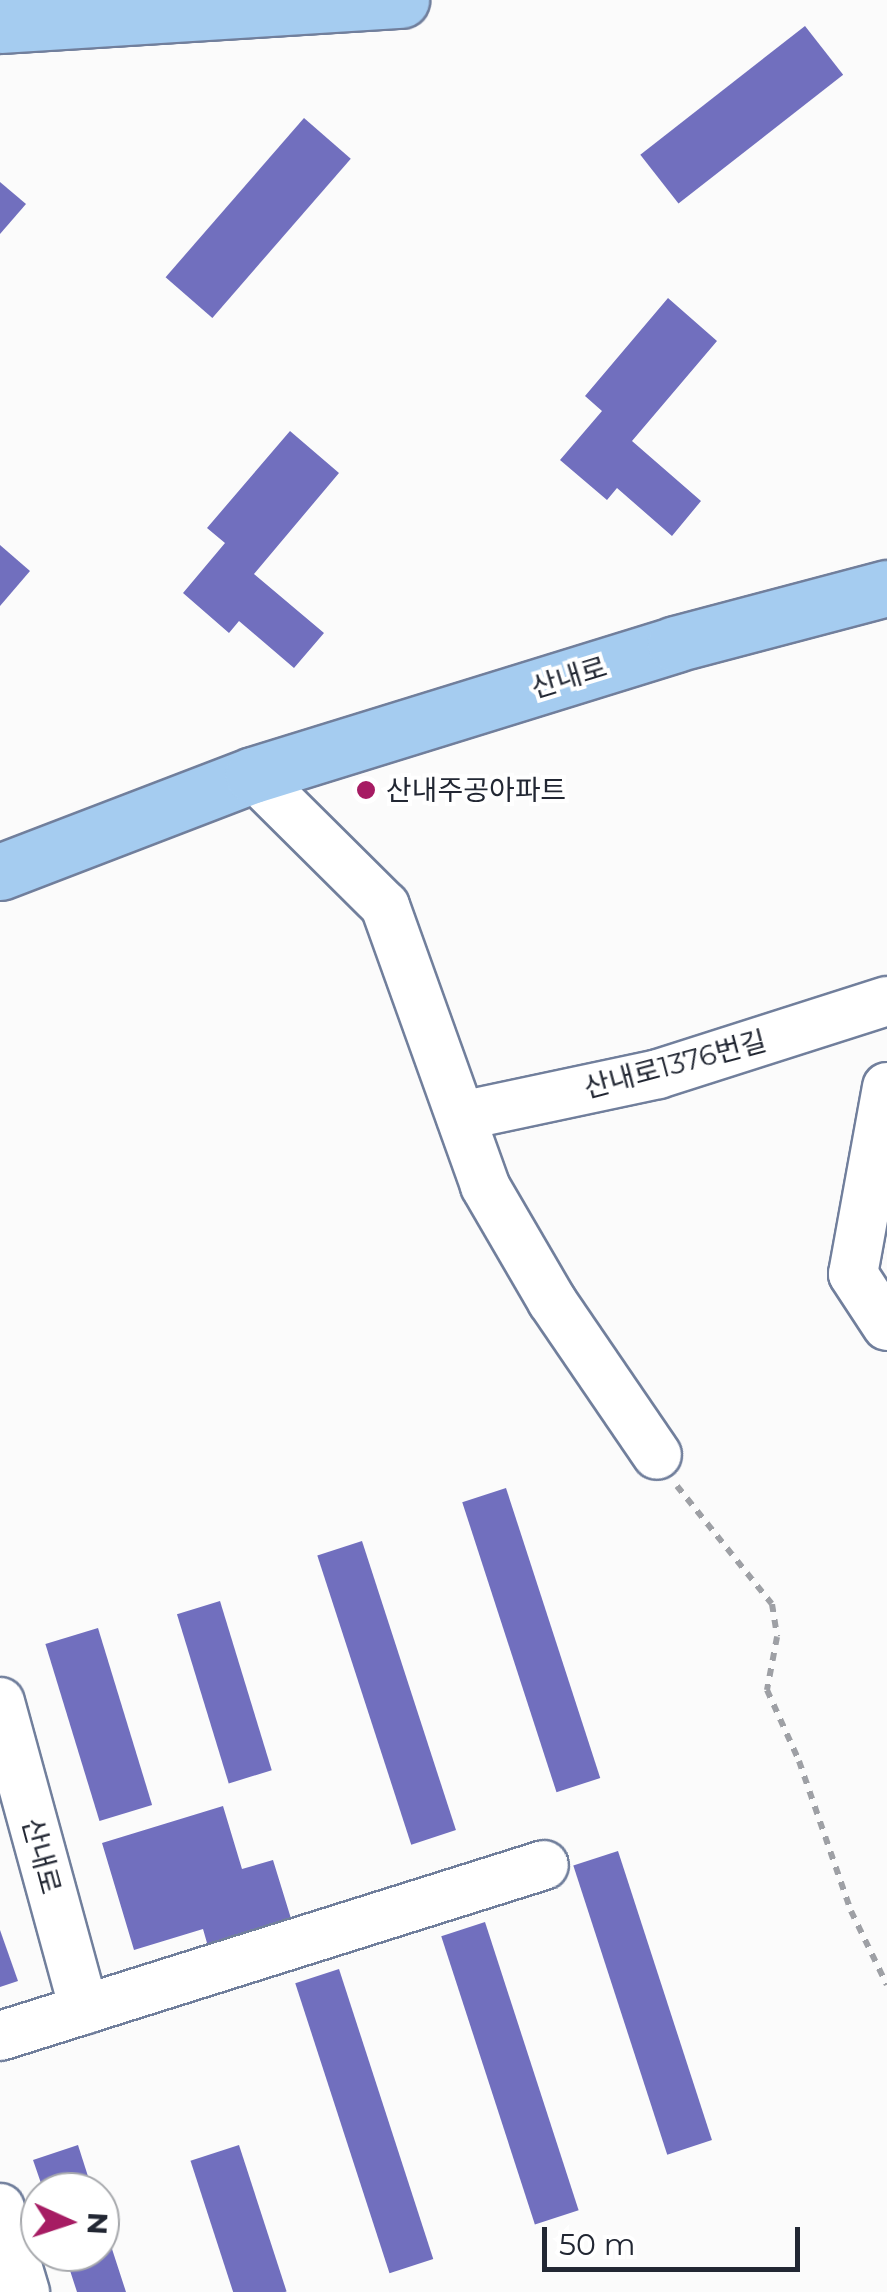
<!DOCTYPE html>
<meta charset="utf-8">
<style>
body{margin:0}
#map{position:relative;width:887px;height:2292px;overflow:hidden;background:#fbfbfb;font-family:Montserrat,"Noto Sans KR",sans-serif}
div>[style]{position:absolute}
.building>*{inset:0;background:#716fbe;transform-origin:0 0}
.path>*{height:6px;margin-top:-3px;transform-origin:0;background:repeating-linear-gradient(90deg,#9ea0a5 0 8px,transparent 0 16px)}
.roads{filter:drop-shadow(2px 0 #717f9c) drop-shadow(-2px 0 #717f9c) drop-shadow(0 2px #717f9c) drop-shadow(0 -2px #717f9c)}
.minor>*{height:48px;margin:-24px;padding:0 24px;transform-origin:24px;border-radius:24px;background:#fff}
.major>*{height:55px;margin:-27.5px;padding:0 27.5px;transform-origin:27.5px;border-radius:27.5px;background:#a5ccf0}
.dots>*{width:28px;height:28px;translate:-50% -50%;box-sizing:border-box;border:5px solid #fff;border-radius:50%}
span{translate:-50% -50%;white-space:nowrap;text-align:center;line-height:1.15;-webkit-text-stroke:8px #fff;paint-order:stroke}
.street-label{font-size:28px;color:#222733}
.poi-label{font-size:28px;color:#222733}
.left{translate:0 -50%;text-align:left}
.north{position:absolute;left:20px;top:2172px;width:100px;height:100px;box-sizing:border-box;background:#fff;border:2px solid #a7a9ad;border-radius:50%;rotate:93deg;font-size:28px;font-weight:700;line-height:40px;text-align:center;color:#222733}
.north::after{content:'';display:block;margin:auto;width:35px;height:45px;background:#a61c63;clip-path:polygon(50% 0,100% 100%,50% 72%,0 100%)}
.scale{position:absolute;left:542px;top:2227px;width:258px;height:45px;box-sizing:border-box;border:5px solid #222733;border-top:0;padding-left:12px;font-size:30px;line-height:35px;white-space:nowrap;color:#222733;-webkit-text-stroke:8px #fff;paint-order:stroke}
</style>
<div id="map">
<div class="building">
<i style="left:805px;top:26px;width:62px;height:209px;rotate:52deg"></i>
<i style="left:304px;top:118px;width:62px;height:211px;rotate:41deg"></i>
<i style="clip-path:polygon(0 182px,26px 204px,0 234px)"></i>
<i style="clip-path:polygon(668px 298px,717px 341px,632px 441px,701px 501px,672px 536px,617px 488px,607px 500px,560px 460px,602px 411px,585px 396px)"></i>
<i style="clip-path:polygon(290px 431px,339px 473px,254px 574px,324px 633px,294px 668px,239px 621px,229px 633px,183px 593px,225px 543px,207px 528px)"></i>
<i style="clip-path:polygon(0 545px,30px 571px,0 606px)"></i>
<i style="left:506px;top:1488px;width:305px;height:46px;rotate:72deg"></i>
<i style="left:362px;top:1541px;width:304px;height:47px;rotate:72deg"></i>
<i style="left:220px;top:1601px;width:177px;height:45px;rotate:73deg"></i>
<i style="left:98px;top:1628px;width:185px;height:55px;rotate:73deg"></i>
<i style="clip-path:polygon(223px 1806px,242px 1869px,273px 1860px,293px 1925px,209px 1950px,203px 1929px,134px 1950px,102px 1843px)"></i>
<i style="left:618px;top:1851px;width:304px;height:47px;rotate:72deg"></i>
<i style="left:485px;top:1922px;width:303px;height:46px;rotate:72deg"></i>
<i style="clip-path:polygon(0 1930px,18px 1981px,0 1987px)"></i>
<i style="left:339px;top:1969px;width:305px;height:46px;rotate:72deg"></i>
<i style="clip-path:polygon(78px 2145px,93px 2192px,44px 2192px,33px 2160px)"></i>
<i style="left:239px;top:2145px;width:154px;height:51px;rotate:72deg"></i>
<i style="clip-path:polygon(101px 2215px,126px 2292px,77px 2292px,64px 2252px,100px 2252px)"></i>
</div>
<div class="path">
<i style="left:677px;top:1486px;width:151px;rotate:51.2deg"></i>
<i style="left:772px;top:1604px;width:33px;rotate:81deg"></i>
<i style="left:777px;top:1637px;width:54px;rotate:100.7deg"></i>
<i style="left:767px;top:1690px;width:78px;rotate:65.7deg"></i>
<i style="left:799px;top:1761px;width:159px;rotate:70.9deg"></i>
<i style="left:851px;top:1911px;width:82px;rotate:64.1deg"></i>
</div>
<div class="roads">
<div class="minor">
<i style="left:253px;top:775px;width:186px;rotate:44.8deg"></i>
<i style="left:385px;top:906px;width:297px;rotate:70.3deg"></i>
<i style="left:485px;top:1186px;width:133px;rotate:59.8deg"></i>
<i style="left:552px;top:1301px;width:186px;rotate:55.7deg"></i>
<i style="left:887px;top:1087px;width:190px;rotate:100.3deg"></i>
<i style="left:853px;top:1274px;width:62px;rotate:56.8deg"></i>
<i style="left:461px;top:1116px;width:201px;rotate:-12deg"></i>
<i style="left:658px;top:1074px;width:240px;rotate:-17.7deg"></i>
<i style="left:0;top:1702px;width:319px;rotate:74.7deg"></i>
<i style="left:0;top:2036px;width:570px;rotate:-17.45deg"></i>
<i style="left:0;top:2208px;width:88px;rotate:73.4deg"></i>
</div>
<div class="major">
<i style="left:0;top:25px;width:402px;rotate:-3.6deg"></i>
<i style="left:0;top:872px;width:271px;rotate:-21deg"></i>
<i style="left:253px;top:775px;width:442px;rotate:-17.2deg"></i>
<i style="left:675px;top:644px;width:219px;rotate:-14.8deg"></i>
</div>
</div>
<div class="dots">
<i style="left:366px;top:790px;background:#a61c63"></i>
</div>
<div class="street-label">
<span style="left:569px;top:677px;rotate:-17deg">산내로</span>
<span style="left:675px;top:1064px;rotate:-15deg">산내로1376번길</span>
<span style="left:42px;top:1856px;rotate:75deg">산내로</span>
</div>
<div class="poi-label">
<span class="left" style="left:386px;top:790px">산내주공아파트</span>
</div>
<div class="north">N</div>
<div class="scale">50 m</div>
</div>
